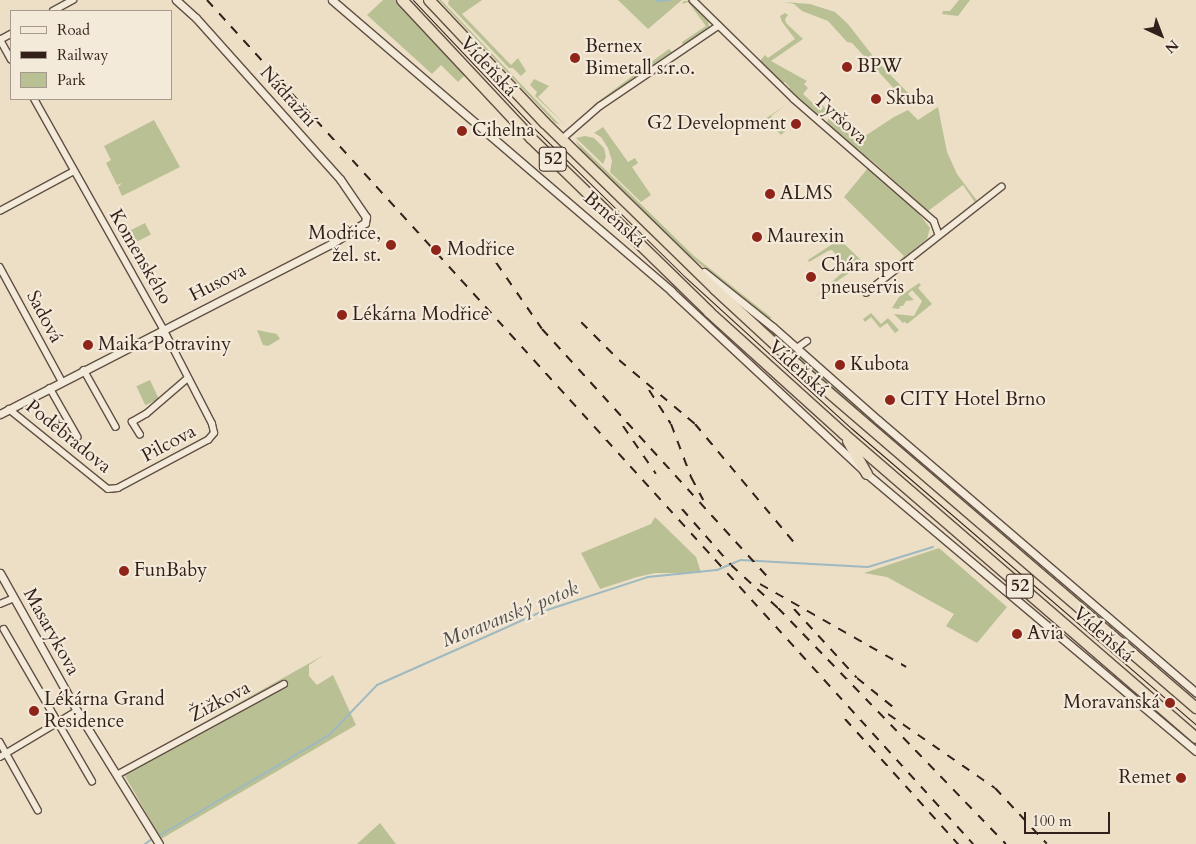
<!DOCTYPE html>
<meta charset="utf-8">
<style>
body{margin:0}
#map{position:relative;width:1196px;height:844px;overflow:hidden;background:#eddec6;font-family:Cardo,serif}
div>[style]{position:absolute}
.green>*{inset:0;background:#b9c194;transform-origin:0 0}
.stream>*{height:2px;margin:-1px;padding:0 1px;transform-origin:1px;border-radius:1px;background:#9eb9bf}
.roads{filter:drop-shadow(1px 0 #614f44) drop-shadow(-1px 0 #614f44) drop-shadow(0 1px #614f44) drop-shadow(0 -1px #614f44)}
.minor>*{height:5.5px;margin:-2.75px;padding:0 2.75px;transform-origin:2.75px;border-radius:2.75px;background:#f3eada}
.tertiary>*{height:7px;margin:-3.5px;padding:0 3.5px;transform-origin:3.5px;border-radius:3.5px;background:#f3eada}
.trunk>*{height:10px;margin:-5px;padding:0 5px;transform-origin:5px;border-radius:5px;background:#eddec6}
.tram>*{height:1px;margin:-0.5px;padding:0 0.5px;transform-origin:0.5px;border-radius:0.5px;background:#321f19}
.rail>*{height:2px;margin-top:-1px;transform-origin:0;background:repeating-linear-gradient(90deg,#321f19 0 9px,transparent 0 18px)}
.dots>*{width:14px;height:14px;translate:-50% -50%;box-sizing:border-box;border:2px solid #f3eada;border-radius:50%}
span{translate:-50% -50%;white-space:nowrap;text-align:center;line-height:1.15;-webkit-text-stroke:4.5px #f3eada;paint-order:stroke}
.shield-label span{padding:1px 4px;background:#f3eada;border:1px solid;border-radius:4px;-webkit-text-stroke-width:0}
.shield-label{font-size:18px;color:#321f19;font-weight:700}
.poi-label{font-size:19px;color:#321f19}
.left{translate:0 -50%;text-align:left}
.right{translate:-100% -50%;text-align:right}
.street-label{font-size:19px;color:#321f19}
.water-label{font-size:20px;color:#524d4b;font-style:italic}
.legend{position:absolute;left:10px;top:10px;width:162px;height:90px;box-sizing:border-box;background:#f3eada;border:1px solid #a6998d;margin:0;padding:6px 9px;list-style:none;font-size:15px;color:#321f19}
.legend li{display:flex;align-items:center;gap:10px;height:25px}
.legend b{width:25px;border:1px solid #a6998d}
.north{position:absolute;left:1136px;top:10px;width:50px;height:50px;-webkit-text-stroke:4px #f3eada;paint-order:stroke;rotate:137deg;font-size:14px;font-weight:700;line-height:20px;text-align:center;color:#321f19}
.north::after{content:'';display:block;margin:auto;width:18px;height:22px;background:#321f19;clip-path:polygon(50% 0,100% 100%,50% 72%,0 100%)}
.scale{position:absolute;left:1024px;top:812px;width:86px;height:22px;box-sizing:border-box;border:2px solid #321f19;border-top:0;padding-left:6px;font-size:15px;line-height:18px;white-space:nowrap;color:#321f19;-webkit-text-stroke:4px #f3eada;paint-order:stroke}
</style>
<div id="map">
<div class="green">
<i style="clip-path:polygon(383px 0,396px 0,465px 75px,458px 82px,441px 65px,432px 74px,367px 15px)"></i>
<i style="clip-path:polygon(439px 0,441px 0,560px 125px,554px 122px)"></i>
<i style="clip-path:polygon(449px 0,482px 0,462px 14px,511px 65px,518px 58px,526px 71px,521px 76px,513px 68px,509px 68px,448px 4px)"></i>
<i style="clip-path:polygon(618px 0,682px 0,648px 29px)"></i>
<i style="clip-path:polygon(959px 0,970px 0,958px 16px,942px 14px,943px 11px,950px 11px)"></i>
<i style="clip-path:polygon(684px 1px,688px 1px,708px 20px,709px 27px,703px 32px,597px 106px,596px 104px,592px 106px,669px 49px,672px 52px,683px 45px,682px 42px,706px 26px,688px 2px,682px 4px)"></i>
<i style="clip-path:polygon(784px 2px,810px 4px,835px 12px,848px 24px,876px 60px,910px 95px,912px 99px,909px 105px,852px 43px,847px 42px,828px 21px,802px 11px,794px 4px)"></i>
<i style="clip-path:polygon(785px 13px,788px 15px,785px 19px,786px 23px,803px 39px,771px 61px,807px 81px,804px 84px,808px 88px,803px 94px,817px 107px,821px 104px,828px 111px,831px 108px,822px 116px,815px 115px,787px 89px,790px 88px,785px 82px,782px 84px,759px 62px,765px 55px,768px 58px,795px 39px,782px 22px,780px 16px)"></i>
<i style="clip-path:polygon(534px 79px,549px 86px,538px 97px,565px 125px,535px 96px,537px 92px,530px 85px)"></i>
<i style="clip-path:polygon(787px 104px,771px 116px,786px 130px,781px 135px,765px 119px)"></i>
<i style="clip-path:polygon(938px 107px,947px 152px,957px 174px,978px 202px,976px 204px,963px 185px,928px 211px,871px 160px,857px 152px,827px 124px,828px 119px,835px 113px,833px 116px,855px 141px,862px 134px,865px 136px,894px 117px,908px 110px,918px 120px)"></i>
<i style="clip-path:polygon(154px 120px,180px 167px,122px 196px,118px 187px,122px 183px,117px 185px,106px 163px,111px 160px,104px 146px)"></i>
<i style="clip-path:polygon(603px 127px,628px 162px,635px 158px,638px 163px,632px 167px,651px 195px,641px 202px,610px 172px,612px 161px,608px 148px,601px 137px,594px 133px)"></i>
<i style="clip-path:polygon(585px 136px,594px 138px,604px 148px,606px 157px,603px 164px,576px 138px)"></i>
<i style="clip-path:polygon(575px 140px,694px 256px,772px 318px,768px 318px,686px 253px,582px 151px)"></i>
<i style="clip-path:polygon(868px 168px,916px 210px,930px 228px,927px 239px,895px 265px,904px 256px,844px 197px)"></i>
<i style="left:145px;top:223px;width:13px;height:27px;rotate:63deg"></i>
<i style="clip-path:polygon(832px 232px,868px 267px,856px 268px,816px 296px,844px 271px,841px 261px,832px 250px,828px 251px,809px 262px,808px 260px,834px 243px)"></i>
<i style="clip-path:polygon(919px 283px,921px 285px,918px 288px,932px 304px,907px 324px,905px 322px,903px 323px,894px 314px,914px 316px,922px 301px,912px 290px,908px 294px,914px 300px,906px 301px,903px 306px,900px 306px,899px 309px,892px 308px,899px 297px)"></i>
<i style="clip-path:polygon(747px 311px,775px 332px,889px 435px,885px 435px,844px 399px)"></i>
<i style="clip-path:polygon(871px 313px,881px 324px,888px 318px,899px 330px,885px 341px,895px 333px,887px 323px,880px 328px,871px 317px,865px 322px,863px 319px)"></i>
<i style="clip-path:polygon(257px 330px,277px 334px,280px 339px,268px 346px,263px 345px)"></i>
<i style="left:150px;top:380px;width:21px;height:15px;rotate:65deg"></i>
<i style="clip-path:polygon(655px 517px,696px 557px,701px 573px,655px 573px,637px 577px,600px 589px,581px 553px,651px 524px)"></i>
<i style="clip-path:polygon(939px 548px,1007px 607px,977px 643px,946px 626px,954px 614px,887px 577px,864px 573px)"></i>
<i style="clip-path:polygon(324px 655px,309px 665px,309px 676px,317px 685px,333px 675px,356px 725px,161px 839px,121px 769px)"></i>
<i style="clip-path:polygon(380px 823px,396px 844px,357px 844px)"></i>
</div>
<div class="stream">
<i style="left:656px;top:1px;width:14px;rotate:-4deg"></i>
<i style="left:157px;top:837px;width:199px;rotate:-30.6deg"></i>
<i style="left:328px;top:736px;width:71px;rotate:-46.1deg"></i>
<i style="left:377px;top:685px;width:180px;rotate:-24deg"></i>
<i style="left:541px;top:612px;width:113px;rotate:-18.1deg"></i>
<i style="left:648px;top:577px;width:69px;rotate:-5.8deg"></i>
<i style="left:717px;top:570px;width:26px;rotate:-23deg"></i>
<i style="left:741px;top:560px;width:127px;rotate:3.2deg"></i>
<i style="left:868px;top:567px;width:68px;rotate:-17.1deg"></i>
<i style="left:145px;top:844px;width:9px;rotate:-36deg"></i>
</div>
<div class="roads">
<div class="minor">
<i style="left:693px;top:0;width:141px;rotate:44.4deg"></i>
<i style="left:794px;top:99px;width:186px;rotate:41.1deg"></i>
<i style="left:934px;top:221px;width:15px;rotate:70deg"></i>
<i style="left:53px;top:11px;width:23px;rotate:-29deg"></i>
<i style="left:0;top:39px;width:23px;rotate:61deg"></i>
<i style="left:0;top:40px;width:13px;rotate:-29deg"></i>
<i style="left:562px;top:139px;width:50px;rotate:-41deg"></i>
<i style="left:600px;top:106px;width:143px;rotate:-34.1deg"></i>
<i style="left:0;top:211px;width:84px;rotate:-28.4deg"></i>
<i style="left:0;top:267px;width:130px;rotate:61.5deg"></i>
<i style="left:866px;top:293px;width:172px;rotate:-38.1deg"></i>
<i style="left:797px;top:348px;width:12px;rotate:-35deg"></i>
<i style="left:84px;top:370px;width:65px;rotate:60.7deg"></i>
<i style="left:50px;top:388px;width:56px;rotate:60.3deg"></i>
<i style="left:9px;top:409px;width:127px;rotate:38.9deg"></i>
<i style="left:108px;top:489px;width:10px;rotate:-6deg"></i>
<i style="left:118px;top:488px;width:102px;rotate:-28.1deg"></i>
<i style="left:208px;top:440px;width:9px;rotate:-49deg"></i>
<i style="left:214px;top:433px;width:9px;rotate:-103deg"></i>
<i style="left:212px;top:424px;width:107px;rotate:-117.3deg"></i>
<i style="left:163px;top:329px;width:264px;rotate:-119.3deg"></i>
<i style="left:140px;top:435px;width:15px;rotate:-122deg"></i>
<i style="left:132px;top:422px;width:16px;rotate:-30deg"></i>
<i style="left:146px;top:414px;width:55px;rotate:-40.6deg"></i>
<i style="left:0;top:604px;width:15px;rotate:-23deg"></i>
<i style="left:4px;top:629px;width:176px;rotate:59.9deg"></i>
<i style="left:0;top:742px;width:78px;rotate:60.8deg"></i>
<i style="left:0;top:757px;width:90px;rotate:-30.9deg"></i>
<i style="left:117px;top:775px;width:190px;rotate:-28.6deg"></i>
</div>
<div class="tertiary">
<i style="left:332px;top:0;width:447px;rotate:40.6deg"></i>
<i style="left:671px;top:291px;width:268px;rotate:43deg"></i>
<i style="left:867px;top:474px;width:430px;rotate:40.1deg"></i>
<i style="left:704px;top:272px;width:88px;rotate:38.6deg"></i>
<i style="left:773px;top:327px;width:140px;rotate:41.5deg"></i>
<i style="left:878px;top:420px;width:419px;rotate:40.6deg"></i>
<i style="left:0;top:414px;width:372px;rotate:-27.2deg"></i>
<i style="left:331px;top:244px;width:40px;rotate:-32deg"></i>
<i style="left:365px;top:223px;width:6px;rotate:-81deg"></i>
<i style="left:366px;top:217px;width:46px;rotate:-124.4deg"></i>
<i style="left:340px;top:179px;width:216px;rotate:-131.8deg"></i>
<i style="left:196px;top:18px;width:27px;rotate:-138deg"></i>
<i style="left:0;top:573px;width:158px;rotate:60.8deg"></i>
<i style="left:77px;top:711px;width:156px;rotate:58.3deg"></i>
</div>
<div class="trunk">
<i style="left:402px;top:0;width:189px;rotate:46.9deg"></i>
<i style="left:531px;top:138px;width:249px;rotate:44.3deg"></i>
<i style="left:709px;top:312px;width:182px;rotate:42.1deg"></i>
<i style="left:844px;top:434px;width:465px;rotate:40.8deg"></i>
<i style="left:429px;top:0;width:169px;rotate:46.7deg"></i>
<i style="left:545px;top:123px;width:238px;rotate:44.3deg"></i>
<i style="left:715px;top:289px;width:122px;rotate:42.7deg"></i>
<i style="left:805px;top:372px;width:516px;rotate:40.67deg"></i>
<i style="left:848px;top:441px;width:38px;rotate:60deg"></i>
</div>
</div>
<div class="tram">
<i style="left:413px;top:0;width:182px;rotate:46.6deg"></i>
<i style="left:538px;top:132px;width:206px;rotate:44.6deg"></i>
<i style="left:685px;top:277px;width:224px;rotate:42.3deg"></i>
<i style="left:851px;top:428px;width:455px;rotate:40.7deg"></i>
</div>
<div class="rail">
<i style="left:207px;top:0;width:1140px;rotate:47.77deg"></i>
<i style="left:486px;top:248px;width:98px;rotate:55.3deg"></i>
<i style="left:542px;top:329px;width:336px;rotate:47.7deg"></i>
<i style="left:581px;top:322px;width:54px;rotate:45deg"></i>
<i style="left:619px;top:360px;width:99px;rotate:40.1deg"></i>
<i style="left:695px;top:424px;width:160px;rotate:50.1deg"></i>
<i style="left:649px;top:390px;width:40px;rotate:57.1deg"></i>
<i style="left:671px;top:424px;width:57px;rotate:69.3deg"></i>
<i style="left:691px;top:477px;width:26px;rotate:62deg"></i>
<i style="left:623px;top:426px;width:58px;rotate:55.5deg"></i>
<i style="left:682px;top:509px;width:74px;rotate:48.8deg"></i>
<i style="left:731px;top:565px;width:64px;rotate:42.5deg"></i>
<i style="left:778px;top:608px;width:328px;rotate:46deg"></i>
<i style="left:760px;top:584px;width:168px;rotate:29.6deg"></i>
<i style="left:794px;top:609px;width:93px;rotate:47.6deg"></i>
<i style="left:857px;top:678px;width:46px;rotate:38.9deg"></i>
<i style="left:888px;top:714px;width:130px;rotate:34.7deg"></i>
<i style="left:995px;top:788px;width:76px;rotate:47.1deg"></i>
<i style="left:845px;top:719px;width:169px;rotate:47.9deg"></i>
</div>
<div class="dots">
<i style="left:575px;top:58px;background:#8f2418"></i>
<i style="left:847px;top:67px;background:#8f2418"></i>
<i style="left:876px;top:99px;background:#8f2418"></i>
<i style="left:796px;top:124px;background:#8f2418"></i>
<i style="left:462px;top:131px;background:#8f2418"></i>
<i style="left:770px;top:194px;background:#8f2418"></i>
<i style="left:757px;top:237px;background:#8f2418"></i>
<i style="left:391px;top:245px;background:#8f2418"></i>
<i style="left:436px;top:250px;background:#8f2418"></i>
<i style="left:811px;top:277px;background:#8f2418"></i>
<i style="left:342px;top:315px;background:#8f2418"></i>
<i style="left:88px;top:345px;background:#8f2418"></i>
<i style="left:840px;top:365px;background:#8f2418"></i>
<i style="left:890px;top:400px;background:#8f2418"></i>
<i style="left:124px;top:571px;background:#8f2418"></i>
<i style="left:1017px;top:634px;background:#8f2418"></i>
<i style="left:1170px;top:703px;background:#8f2418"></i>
<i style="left:34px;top:711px;background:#8f2418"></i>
<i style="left:1181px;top:778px;background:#8f2418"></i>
</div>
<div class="shield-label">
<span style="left:553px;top:159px">52</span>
<span style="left:1020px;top:586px">52</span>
</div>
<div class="poi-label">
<span class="left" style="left:585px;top:58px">Bernex<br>Bimetall s.r.o.</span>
<span class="left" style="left:857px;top:67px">BPW</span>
<span class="left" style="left:886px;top:99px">Skuba</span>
<span class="right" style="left:786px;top:124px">G2 Development</span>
<span class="left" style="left:472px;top:131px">Cihelna</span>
<span class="left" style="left:780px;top:194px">ALMS</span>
<span class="right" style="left:381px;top:245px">Modřice,<br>žel. st.</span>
<span class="left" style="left:767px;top:237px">Maurexin</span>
<span class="left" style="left:447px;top:250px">Modřice</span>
<span class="left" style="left:821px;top:277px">Chára sport<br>pneuservis</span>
<span class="left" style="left:352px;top:315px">Lékárna Modřice</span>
<span class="left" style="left:98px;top:345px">Maika Potraviny</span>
<span class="left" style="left:850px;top:365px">Kubota</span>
<span class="left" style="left:900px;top:400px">CITY Hotel Brno</span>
<span class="left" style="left:134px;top:571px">FunBaby</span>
<span class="left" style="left:1027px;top:634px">Avia</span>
<span class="left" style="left:44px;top:711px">Lékárna Grand<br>Residence</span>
<span class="right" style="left:1160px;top:703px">Moravanská</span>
<span class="right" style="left:1171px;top:778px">Remet</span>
</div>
<div class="street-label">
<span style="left:488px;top:67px;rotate:47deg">Vídeňská</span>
<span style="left:288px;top:97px;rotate:48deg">Nádražní</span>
<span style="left:840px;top:119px;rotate:42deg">Tyršova</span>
<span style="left:614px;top:220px;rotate:41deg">Brněnská</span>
<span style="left:140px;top:257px;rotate:60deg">Komenského</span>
<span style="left:218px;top:283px;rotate:-27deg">Husova</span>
<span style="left:44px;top:317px;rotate:62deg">Sadová</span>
<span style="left:798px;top:369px;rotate:42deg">Vídeňská</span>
<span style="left:68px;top:437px;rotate:39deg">Poděbradova</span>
<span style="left:169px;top:444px;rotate:-28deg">Pilcova</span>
<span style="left:51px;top:632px;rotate:61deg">Masarykova</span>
<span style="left:1103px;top:635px;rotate:41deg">Vídeňská</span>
<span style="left:220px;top:702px;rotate:-28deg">Žižkova</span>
</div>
<div class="water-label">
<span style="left:510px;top:614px;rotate:-22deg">Moravanský potok</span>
</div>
<ul class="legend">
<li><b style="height:6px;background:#f3eada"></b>Road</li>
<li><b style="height:6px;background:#321f19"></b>Railway</li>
<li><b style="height:14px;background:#b9c194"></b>Park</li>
</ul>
<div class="north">N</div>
<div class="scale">100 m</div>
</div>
